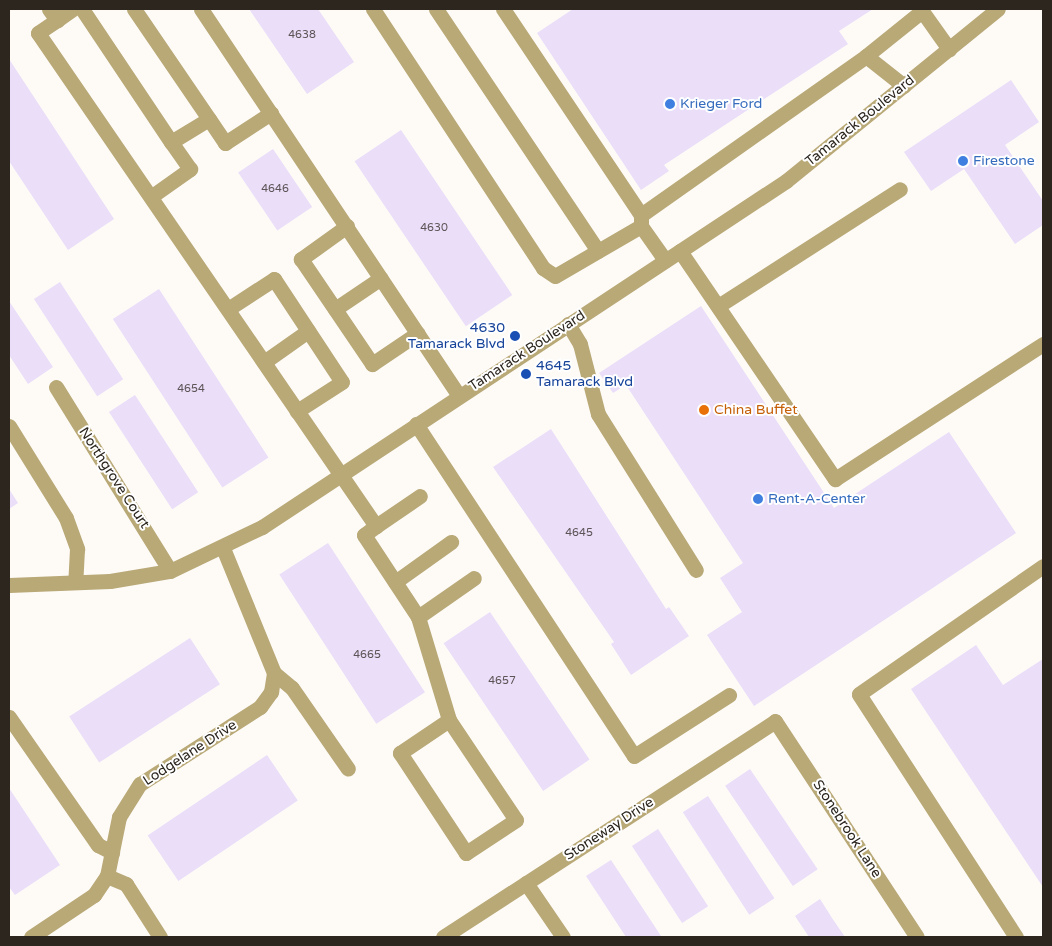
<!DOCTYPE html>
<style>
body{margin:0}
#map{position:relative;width:1052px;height:946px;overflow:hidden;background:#fefbf7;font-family:"Varela Round",sans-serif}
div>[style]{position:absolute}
.building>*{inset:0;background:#eadef9;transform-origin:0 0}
.minor>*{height:15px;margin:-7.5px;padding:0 7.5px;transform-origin:7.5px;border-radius:7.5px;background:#b9a977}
.dots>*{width:14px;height:14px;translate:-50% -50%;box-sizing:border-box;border:2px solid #fff;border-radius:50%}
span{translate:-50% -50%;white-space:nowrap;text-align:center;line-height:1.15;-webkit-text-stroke:4px #fff;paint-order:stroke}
.number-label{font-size:11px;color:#5c5456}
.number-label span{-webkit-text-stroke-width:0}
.shop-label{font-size:14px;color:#366cbe}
.left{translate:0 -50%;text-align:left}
.street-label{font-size:14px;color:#2c261f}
.transit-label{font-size:14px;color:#164399}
.right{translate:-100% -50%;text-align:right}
.food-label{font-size:14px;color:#c56008}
.frame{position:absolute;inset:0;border:10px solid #2c261f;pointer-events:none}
</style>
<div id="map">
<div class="building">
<i style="clip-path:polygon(249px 9px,318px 9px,354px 62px,307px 94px)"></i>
<i style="clip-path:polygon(573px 9px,873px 9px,839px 31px,848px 44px,664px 165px,669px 171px,641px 190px,537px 33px)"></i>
<i style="clip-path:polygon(9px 59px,114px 219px,68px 250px,9px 161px)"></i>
<i style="clip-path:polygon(1011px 80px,1039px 122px,1005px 145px,1043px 201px,1043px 225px,1015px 244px,964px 169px,931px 191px,904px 152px)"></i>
<i style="left:401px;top:130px;width:199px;height:56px;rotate:56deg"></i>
<i style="left:273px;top:149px;width:70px;height:42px;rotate:56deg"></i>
<i style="left:60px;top:282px;width:116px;height:31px;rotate:57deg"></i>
<i style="left:159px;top:289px;width:201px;height:55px;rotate:57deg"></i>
<i style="clip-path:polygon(9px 301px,53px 367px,28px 384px,9px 355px)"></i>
<i style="clip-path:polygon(701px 306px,834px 508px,949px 432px,1016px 533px,754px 706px,707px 635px,742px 612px,720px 578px,743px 563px,626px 385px,613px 393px,599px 373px)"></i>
<i style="left:135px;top:395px;width:116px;height:31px;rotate:57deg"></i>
<i style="clip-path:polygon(551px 429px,666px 609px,669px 607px,689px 636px,631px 675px,611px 644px,614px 642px,493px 467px)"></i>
<i style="clip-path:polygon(9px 489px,18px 503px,9px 509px)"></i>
<i style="left:328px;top:543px;width:178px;height:58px;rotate:57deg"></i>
<i style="left:490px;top:612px;width:178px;height:56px;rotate:56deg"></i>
<i style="left:190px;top:638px;width:55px;height:144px;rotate:57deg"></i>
<i style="clip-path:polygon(976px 645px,1003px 685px,1043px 659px,1043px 887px,911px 689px)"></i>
<i style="left:267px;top:755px;width:55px;height:144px;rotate:56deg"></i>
<i style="left:750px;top:769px;width:121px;height:30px;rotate:56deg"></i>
<i style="clip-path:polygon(9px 788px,60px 865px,15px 895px,9px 887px)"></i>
<i style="left:708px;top:796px;width:122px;height:30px;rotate:57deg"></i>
<i style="left:658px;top:829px;width:92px;height:31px;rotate:57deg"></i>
<i style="clip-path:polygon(611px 860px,661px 936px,659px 937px,626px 937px,586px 876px)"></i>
<i style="clip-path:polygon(820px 899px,832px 918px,845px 937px,809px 937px,795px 916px)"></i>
</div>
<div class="minor">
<i style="left:49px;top:9px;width:14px;rotate:54deg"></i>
<i style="left:57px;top:20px;width:23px;rotate:146deg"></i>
<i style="left:38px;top:33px;width:598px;rotate:55.57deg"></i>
<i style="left:376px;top:526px;width:15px;rotate:143deg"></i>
<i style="left:364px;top:535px;width:98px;rotate:56.6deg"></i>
<i style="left:418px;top:617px;width:108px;rotate:73.2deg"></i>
<i style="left:449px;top:720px;width:120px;rotate:56.2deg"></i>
<i style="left:516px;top:820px;width:60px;rotate:146.6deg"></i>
<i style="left:466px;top:853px;width:120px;rotate:-123.4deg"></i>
<i style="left:400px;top:753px;width:59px;rotate:-34deg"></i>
<i style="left:82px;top:9px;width:160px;rotate:56.2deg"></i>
<i style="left:134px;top:9px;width:133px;rotate:55.7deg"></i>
<i style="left:201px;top:9px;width:465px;rotate:56.3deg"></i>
<i style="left:373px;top:9px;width:310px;rotate:56.7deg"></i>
<i style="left:543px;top:268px;width:14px;rotate:34deg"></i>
<i style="left:555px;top:276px;width:99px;rotate:-30.2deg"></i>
<i style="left:641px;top:226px;width:11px;rotate:-90deg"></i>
<i style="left:641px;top:215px;width:248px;rotate:-123.8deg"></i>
<i style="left:436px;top:9px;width:291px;rotate:56.2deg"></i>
<i style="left:57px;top:20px;width:19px;rotate:-35deg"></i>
<i style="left:866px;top:56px;width:72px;rotate:-38.8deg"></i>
<i style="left:922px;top:11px;width:47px;rotate:54.6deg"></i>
<i style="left:152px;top:196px;width:47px;rotate:-35.4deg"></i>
<i style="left:190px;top:169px;width:33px;rotate:-125deg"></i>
<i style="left:171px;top:142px;width:44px;rotate:-31.2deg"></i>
<i style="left:209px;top:119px;width:29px;rotate:56deg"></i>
<i style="left:225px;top:143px;width:55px;rotate:-33.1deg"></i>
<i style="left:641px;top:215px;width:276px;rotate:-35.2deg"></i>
<i style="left:866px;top:56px;width:48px;rotate:38.3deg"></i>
<i style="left:347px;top:226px;width:57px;rotate:144.3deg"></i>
<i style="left:301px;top:259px;width:127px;rotate:55.9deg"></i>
<i style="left:372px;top:364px;width:55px;rotate:-34deg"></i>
<i style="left:641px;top:226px;width:42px;rotate:54.8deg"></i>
<i style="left:680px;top:251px;width:276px;rotate:55.8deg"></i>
<i style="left:835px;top:479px;width:248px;rotate:-33deg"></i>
<i style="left:718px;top:306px;width:216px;rotate:-32.7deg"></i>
<i style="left:228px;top:309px;width:55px;rotate:-33.1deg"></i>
<i style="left:274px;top:279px;width:123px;rotate:56.6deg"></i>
<i style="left:342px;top:382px;width:54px;rotate:147.2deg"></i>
<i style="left:335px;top:309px;width:55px;rotate:-34deg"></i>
<i style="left:568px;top:324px;width:23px;rotate:59deg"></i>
<i style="left:580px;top:344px;width:72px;rotate:75.6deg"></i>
<i style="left:598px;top:414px;width:184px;rotate:57.9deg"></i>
<i style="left:264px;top:362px;width:54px;rotate:-35.2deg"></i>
<i style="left:56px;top:387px;width:216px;rotate:58.2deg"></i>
<i style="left:416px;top:424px;width:397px;rotate:56.7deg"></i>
<i style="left:634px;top:756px;width:113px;rotate:-32.7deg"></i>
<i style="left:9px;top:426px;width:108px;rotate:58.2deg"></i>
<i style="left:66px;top:518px;width:33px;rotate:70deg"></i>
<i style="left:77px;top:549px;width:33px;rotate:93deg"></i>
<i style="left:376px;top:526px;width:53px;rotate:-34.3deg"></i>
<i style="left:395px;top:582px;width:69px;rotate:-35.5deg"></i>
<i style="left:9px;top:585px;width:101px;rotate:-2.3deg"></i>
<i style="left:110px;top:581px;width:61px;rotate:-9.5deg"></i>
<i style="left:170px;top:571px;width:102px;rotate:-25.6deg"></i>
<i style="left:262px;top:527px;width:628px;rotate:-33.44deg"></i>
<i style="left:786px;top:181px;width:273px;rotate:-39.1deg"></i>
<i style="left:418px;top:617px;width:68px;rotate:-34.9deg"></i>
<i style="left:274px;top:673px;width:23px;rotate:40deg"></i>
<i style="left:292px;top:688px;width:98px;rotate:55.3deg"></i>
<i style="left:9px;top:717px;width:156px;rotate:55.2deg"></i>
<i style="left:98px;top:845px;width:16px;rotate:27deg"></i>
<i style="left:107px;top:876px;width:21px;rotate:23deg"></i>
<i style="left:126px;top:884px;width:63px;rotate:57.3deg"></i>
<i style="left:526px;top:883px;width:65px;rotate:55.6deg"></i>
<i style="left:31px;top:937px;width:76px;rotate:-33.7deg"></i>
<i style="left:94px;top:895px;width:23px;rotate:-56deg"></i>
<i style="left:107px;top:876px;width:60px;rotate:-78.5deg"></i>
<i style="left:119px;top:817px;width:39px;rotate:-58deg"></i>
<i style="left:140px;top:784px;width:143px;rotate:-32.7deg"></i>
<i style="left:260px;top:707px;width:19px;rotate:-54deg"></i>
<i style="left:271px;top:692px;width:19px;rotate:-81deg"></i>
<i style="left:274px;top:673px;width:135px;rotate:-112.2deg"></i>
<i style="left:443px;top:937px;width:396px;rotate:-33deg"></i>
<i style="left:775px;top:721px;width:258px;rotate:56.7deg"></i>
<i style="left:1016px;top:937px;width:289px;rotate:-122.9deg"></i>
<i style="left:859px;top:694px;width:224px;rotate:-34.8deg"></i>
</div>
<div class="dots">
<i style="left:670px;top:104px;background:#3f7fe0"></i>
<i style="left:963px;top:161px;background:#3f7fe0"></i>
<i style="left:515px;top:336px;background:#1a4fb4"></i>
<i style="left:526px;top:374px;background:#1a4fb4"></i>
<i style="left:704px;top:410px;background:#e8710a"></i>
<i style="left:758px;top:499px;background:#3f7fe0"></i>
</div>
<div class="number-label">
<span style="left:302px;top:35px">4638</span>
<span style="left:275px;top:189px">4646</span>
<span style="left:434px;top:228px">4630</span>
<span style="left:191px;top:389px">4654</span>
<span style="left:579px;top:533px">4645</span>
<span style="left:367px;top:655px">4665</span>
<span style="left:502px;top:681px">4657</span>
</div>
<div class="shop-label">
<span class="left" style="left:680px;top:104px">Krieger Ford</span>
<span class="left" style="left:973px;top:161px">Firestone</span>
<span class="left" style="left:768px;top:499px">Rent-A-Center</span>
</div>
<div class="street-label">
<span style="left:860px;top:121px;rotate:-39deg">Tamarack Boulevard</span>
<span style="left:527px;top:351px;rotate:-33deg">Tamarack Boulevard</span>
<span style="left:114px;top:478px;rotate:57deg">Northgrove Court</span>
<span style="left:190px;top:753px;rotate:-33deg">Lodgelane Drive</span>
<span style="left:609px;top:829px;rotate:-33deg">Stoneway Drive</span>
<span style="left:847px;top:829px;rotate:57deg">Stonebrook Lane</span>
</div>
<div class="transit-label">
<span class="right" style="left:505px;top:336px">4630<br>Tamarack Blvd</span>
<span class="left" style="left:536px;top:374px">4645<br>Tamarack Blvd</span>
</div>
<div class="food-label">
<span class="left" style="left:714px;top:410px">China Buffet</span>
</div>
<div class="frame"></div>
</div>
